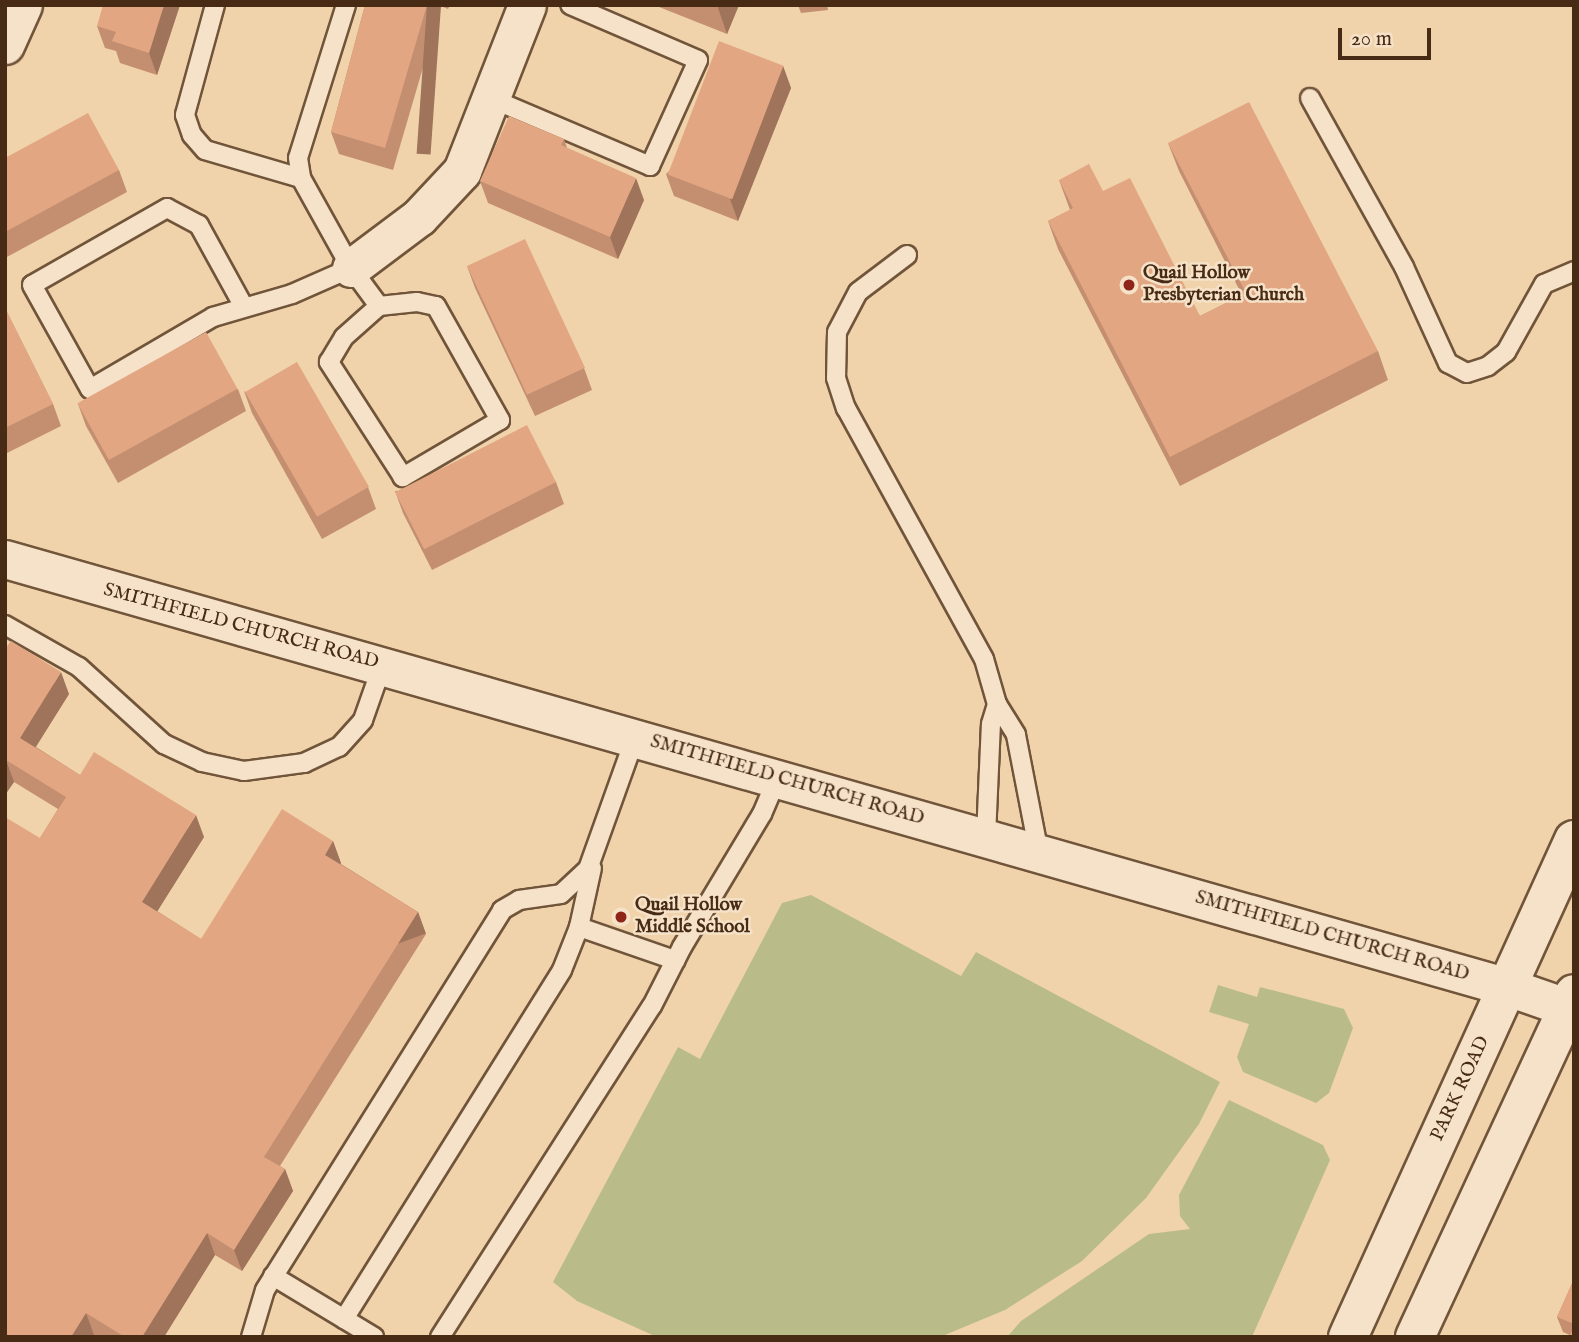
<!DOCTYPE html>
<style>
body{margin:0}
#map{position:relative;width:1579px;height:1342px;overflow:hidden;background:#f0d3ab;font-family:"IM FELL English",serif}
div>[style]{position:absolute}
.green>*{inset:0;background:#b9bc89}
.roads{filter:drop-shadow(2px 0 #71553a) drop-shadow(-2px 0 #71553a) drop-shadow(0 2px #71553a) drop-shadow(0 -2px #71553a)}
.lane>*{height:18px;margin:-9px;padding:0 9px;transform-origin:9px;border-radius:9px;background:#f5e2c8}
.street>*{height:37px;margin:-18.5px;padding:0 18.5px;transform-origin:18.5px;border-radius:18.5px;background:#f5e2c8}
.secondary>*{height:38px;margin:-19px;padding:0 19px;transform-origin:19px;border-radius:19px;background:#f5e2c8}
.wall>*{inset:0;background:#c38f70}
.shaded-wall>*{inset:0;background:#9f745b;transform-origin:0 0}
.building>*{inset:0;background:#e3a682;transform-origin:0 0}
.dots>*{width:19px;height:19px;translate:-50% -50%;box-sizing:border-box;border:4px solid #f5e2c8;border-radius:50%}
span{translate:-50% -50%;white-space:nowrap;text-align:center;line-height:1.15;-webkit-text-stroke:5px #f5e2c8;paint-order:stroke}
.poi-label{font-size:19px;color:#472b15;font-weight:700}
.left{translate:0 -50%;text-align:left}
.street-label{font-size:19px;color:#472b15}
.frame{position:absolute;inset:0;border:7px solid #472b15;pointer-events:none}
.scale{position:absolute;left:1338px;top:28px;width:93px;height:32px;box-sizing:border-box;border:4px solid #472b15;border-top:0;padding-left:9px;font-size:21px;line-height:24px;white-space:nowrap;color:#472b15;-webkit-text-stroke:5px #f5e2c8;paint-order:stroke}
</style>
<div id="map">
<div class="green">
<i style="clip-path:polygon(811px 895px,961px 976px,976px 952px,1220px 1082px,1199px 1124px,1146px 1198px,1082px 1261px,1005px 1310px,940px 1337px,657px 1337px,577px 1301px,553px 1282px,678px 1047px,700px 1059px,782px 903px)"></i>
<i style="clip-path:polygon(1218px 985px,1257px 997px,1260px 987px,1344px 1009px,1353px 1028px,1329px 1093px,1316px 1103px,1243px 1072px,1237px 1057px,1249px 1024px,1209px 1012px)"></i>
<i style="clip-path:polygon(1229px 1100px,1323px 1145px,1330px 1160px,1252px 1337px,1007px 1337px,1021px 1321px,1149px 1234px,1190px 1229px,1180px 1216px,1179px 1195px)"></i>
</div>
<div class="roads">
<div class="lane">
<i style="left:215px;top:5px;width:114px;rotate:105.3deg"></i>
<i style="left:185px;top:115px;width:21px;rotate:71deg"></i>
<i style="left:192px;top:135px;width:20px;rotate:49deg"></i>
<i style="left:205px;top:150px;width:100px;rotate:16.3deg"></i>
<i style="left:346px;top:5px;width:160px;rotate:107.4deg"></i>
<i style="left:298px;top:158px;width:20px;rotate:81deg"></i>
<i style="left:301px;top:178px;width:103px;rotate:60.9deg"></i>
<i style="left:351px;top:268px;width:47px;rotate:53.6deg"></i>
<i style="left:490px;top:98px;width:174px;rotate:23deg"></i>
<i style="left:650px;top:166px;width:116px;rotate:-65.6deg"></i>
<i style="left:698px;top:60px;width:139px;rotate:-156.7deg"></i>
<i style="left:1310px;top:98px;width:193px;rotate:60.9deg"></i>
<i style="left:1404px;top:267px;width:106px;rotate:65.4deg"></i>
<i style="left:1448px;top:363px;width:21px;rotate:28deg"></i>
<i style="left:1467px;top:373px;width:22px;rotate:-18deg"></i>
<i style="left:1488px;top:366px;width:23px;rotate:-38deg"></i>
<i style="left:1506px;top:352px;width:78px;rotate:-60.8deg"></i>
<i style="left:1544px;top:284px;width:33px;rotate:-23deg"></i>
<i style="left:907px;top:255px;width:61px;rotate:142.9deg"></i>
<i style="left:858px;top:292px;width:45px;rotate:117.7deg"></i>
<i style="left:837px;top:332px;width:46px;rotate:91.2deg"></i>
<i style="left:836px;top:378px;width:32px;rotate:72deg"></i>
<i style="left:846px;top:408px;width:286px;rotate:61.2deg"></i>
<i style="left:984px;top:659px;width:47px;rotate:73.9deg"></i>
<i style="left:417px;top:302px;width:19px;rotate:12deg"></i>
<i style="left:436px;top:306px;width:131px;rotate:60.7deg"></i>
<i style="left:500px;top:420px;width:113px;rotate:149.6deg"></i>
<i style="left:403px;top:477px;width:137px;rotate:-122.8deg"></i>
<i style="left:329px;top:362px;width:29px;rotate:-59deg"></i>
<i style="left:344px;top:337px;width:47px;rotate:-41.5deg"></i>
<i style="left:379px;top:306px;width:38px;rotate:-6deg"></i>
<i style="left:244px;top:307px;width:94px;rotate:-118.8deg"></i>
<i style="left:199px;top:225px;width:36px;rotate:-152deg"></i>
<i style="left:167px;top:208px;width:155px;rotate:150.3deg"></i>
<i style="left:32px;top:285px;width:119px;rotate:60.9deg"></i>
<i style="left:90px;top:389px;width:143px;rotate:-30.3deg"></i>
<i style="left:213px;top:317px;width:82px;rotate:-16.2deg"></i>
<i style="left:292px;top:294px;width:64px;rotate:-23.8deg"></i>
<i style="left:5px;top:625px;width:85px;rotate:29.6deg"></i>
<i style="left:79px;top:667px;width:115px;rotate:42.2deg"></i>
<i style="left:164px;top:744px;width:42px;rotate:25.3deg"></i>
<i style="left:202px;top:762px;width:43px;rotate:12.1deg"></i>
<i style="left:244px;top:771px;width:61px;rotate:-7.6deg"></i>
<i style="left:304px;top:763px;width:38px;rotate:-25deg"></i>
<i style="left:339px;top:747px;width:36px;rotate:-48deg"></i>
<i style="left:363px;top:720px;width:57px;rotate:-70.6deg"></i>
<i style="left:986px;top:837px;width:113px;rotate:-87.5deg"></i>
<i style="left:991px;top:724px;width:21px;rotate:-73deg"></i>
<i style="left:997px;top:704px;width:36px;rotate:58deg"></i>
<i style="left:1016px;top:735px;width:120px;rotate:79deg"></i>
<i style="left:579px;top:927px;width:102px;rotate:19deg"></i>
<i style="left:273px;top:1276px;width:118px;rotate:31.1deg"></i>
<i style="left:344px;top:1319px;width:411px;rotate:-58deg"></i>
<i style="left:562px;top:970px;width:46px;rotate:-68.4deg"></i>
<i style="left:579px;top:927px;width:60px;rotate:-77.6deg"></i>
<i style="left:251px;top:1337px;width:49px;rotate:-73.4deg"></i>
<i style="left:265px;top:1290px;width:448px;rotate:-58deg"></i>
<i style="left:502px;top:910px;width:20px;rotate:-30deg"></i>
<i style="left:519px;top:900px;width:42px;rotate:-8.1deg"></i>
<i style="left:561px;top:894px;width:37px;rotate:-43deg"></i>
<i style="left:588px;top:869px;width:139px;rotate:-70.3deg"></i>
<i style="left:440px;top:1337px;width:393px;rotate:-57.4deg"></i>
<i style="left:652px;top:1006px;width:66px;rotate:-63deg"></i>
<i style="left:682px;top:947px;width:155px;rotate:-59deg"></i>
<i style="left:762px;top:814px;width:39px;rotate:-67deg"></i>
</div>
<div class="street">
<i style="left:5px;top:45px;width:44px;rotate:-65.8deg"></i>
<i style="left:351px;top:268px;width:85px;rotate:-36.9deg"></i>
<i style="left:419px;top:217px;width:63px;rotate:-46.9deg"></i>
<i style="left:462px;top:171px;width:178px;rotate:-68.6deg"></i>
<i style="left:5px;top:559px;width:1563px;rotate:15.9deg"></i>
<i style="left:1508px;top:987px;width:70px;rotate:19.2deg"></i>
</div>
<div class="secondary">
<i style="left:1348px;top:1337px;width:546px;rotate:-65.55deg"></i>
<i style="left:1415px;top:1337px;width:378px;rotate:-65.1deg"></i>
</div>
</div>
<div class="wall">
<i style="clip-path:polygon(180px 5px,157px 75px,120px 63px,116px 51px,105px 48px,97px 26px)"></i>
<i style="clip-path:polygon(365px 5px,450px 5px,448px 9px,441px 6px,393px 170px,339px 154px,331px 132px)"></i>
<i style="clip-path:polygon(654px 5px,739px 5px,727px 34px)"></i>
<i style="clip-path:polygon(798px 5px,827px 5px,828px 10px,801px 13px)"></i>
<i style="clip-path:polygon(783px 66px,791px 88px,738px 221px,674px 196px,666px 174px)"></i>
<i style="clip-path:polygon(564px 139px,567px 148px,644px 200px,618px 259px,488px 203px,480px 181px)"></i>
<i style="clip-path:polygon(1168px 143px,1378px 351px,1388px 380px,1180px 486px,1058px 249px,1048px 221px,1070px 210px,1059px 180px,1103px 191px,1200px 316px,1242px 295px,1179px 171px)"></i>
<i style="clip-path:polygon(5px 158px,119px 170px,127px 192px,5px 258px)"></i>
<i style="clip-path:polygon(467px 266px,584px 368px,592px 390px,535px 416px,475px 288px)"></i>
<i style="clip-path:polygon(5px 308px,53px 404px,61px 426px,5px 454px)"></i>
<i style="clip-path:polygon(238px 389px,246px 411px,118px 483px,86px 426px,78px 404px)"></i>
<i style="clip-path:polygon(244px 391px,368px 487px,376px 509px,322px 539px,252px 413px)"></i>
<i style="clip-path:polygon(556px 482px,564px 504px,432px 570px,403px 513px,395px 491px)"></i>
<i style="clip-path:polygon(5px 649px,69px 694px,36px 747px,80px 775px,204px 837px,157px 911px,201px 939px,333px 841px,341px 864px,418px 912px,426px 934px,280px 1166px,285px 1169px,293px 1191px,242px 1271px,215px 1255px,164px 1337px,98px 1337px,94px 1335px,93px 1337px,5px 1337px,40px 838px,58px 809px,14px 782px,5px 795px)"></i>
<i style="clip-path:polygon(1574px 1279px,1574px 1337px,1563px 1332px,1557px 1317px)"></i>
</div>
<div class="shaded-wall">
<i style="clip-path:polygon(164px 5px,180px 5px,157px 75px,149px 53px)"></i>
<i style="left:427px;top:5px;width:14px;height:149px;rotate:4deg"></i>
<i style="clip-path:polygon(719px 5px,739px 5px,727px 34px,718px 8px)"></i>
<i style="clip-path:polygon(783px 66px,791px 88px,738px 221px,730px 199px)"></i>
<i style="clip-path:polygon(636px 178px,644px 200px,618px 259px,610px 237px)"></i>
<i style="clip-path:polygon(61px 672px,69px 694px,28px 759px,20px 738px)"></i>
<i style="clip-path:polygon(6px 760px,14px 782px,5px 795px,5px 761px)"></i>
<i style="clip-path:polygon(196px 815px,204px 837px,150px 923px,142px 902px)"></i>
<i style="clip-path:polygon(333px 841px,341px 863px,333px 876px,325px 855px)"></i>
<i style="left:418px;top:912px;width:23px;height:289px;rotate:70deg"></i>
<i style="clip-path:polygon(285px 1169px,293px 1191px,242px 1271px,234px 1250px)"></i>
<i style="clip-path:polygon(207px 1233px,215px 1255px,164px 1337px,142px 1337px)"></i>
<i style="clip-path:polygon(86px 1313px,94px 1335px,93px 1337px,71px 1337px)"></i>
</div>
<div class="building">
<i style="clip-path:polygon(103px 5px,164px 5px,149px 53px,112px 41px,116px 32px,97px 26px)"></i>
<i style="clip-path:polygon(365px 5px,427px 5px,385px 148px,331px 132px)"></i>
<i style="left:719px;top:41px;width:69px;height:143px;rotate:21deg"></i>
<i style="clip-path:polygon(1249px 102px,1378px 351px,1170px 457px,1048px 221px,1073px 208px,1059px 180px,1089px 164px,1103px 191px,1130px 178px,1200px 316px,1246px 293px,1168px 143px)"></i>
<i style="clip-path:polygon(88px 113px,119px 170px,5px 232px,5px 158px)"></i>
<i style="clip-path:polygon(509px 116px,564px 139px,561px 145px,636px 178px,610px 237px,480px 181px)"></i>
<i style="left:525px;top:239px;width:142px;height:64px;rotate:65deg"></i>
<i style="clip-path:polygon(5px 308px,53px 404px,5px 428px)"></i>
<i style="left:206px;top:332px;width:65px;height:147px;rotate:61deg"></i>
<i style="left:297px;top:362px;width:144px;height:60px;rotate:60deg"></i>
<i style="left:527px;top:425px;width:64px;height:148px;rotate:63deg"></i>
<i style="clip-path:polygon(11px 641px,61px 672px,20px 738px,80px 775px,94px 752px,196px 815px,142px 902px,201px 939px,282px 809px,333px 841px,325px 855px,418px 912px,264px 1157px,285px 1169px,234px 1250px,207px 1233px,142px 1337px,125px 1337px,86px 1313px,71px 1337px,5px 1337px,5px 817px,40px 838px,66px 797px,6px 760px,5px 761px,5px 649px)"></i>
<i style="clip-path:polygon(1574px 1279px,1574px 1324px,1557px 1317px)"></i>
<i style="clip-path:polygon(1574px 1327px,1574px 1337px,1569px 1337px)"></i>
</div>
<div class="dots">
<i style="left:1129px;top:285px;background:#8f2418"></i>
<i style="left:621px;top:917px;background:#8f2418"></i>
</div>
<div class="poi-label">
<span class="left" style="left:1143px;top:285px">Quail Hollow<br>Presbyterian Church</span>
<span class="left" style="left:635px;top:917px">Quail Hollow<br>Middle School</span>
</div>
<div class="street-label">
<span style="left:241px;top:627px;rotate:15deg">SMITHFIELD CHURCH ROAD</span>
<span style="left:787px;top:781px;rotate:16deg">SMITHFIELD CHURCH ROAD</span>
<span style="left:1332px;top:937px;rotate:16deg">SMITHFIELD CHURCH ROAD</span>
<span style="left:1461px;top:1089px;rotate:-65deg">PARK ROAD</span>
</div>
<div class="frame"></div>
<div class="scale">20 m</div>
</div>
